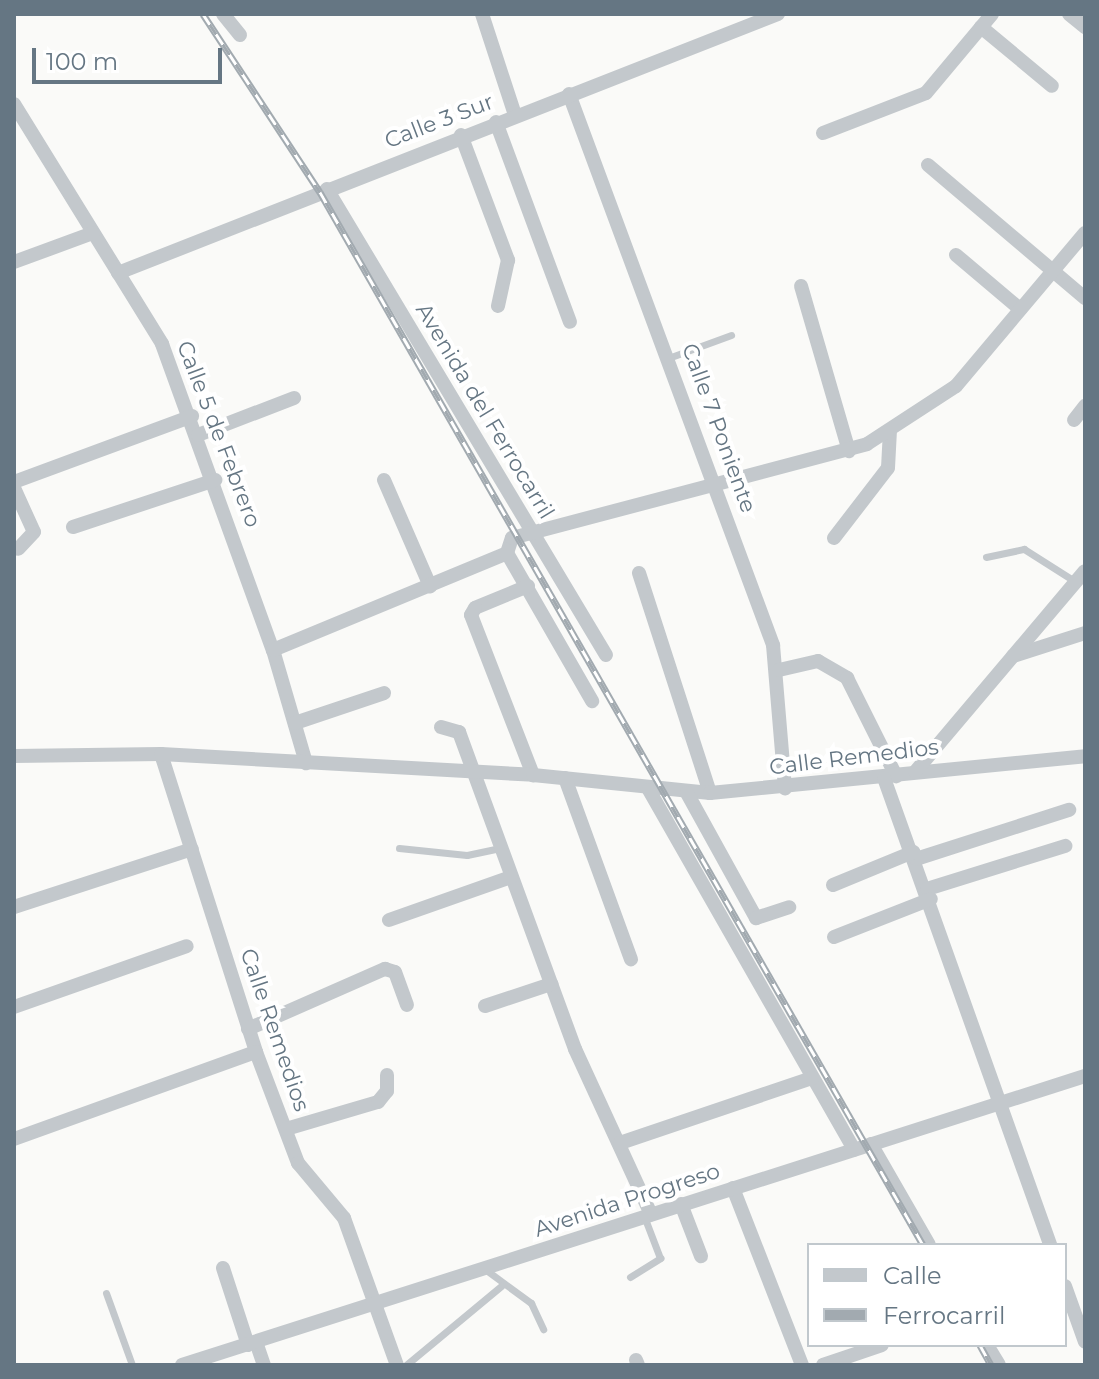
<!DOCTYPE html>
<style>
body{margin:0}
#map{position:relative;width:1099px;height:1379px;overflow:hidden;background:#fafaf8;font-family:Montserrat,sans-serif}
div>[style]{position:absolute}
.lane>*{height:7px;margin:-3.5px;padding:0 3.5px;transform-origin:3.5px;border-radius:3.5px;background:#c3c8cc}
.street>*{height:14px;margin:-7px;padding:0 7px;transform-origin:7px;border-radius:7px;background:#c3c8cc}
.rail>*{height:7px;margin-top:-3.5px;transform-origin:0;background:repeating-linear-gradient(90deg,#fff 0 12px,#a2aab0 0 24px);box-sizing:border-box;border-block:2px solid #a2aab0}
span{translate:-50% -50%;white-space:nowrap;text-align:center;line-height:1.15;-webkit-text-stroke:8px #fff;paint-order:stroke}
.street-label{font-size:22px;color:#657683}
.frame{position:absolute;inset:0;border:16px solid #657683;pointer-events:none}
.legend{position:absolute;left:807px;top:1243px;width:260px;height:104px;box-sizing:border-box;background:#fff;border:2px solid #c1c8cd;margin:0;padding:10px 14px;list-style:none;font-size:24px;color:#657683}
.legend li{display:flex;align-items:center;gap:16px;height:40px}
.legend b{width:40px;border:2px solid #c1c8cd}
.scale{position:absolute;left:32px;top:48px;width:190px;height:36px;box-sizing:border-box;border:4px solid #657683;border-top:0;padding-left:10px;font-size:24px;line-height:28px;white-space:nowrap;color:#657683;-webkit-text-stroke:6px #fff;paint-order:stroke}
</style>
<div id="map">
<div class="lane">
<i style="left:671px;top:357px;width:64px;rotate:-20.1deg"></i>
<i style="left:986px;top:557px;width:39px;rotate:-12deg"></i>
<i style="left:1024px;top:549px;width:62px;rotate:32.4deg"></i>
<i style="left:399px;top:848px;width:68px;rotate:5.9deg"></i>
<i style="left:467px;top:855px;width:35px;rotate:-12deg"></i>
<i style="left:486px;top:1270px;width:56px;rotate:36.3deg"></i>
<i style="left:531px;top:1303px;width:29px;rotate:65deg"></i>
<i style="left:630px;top:1277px;width:36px;rotate:-32deg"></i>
<i style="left:660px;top:1258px;width:45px;rotate:-110.9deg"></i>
<i style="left:106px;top:1293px;width:77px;rotate:70.1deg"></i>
<i style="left:406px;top:1365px;width:124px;rotate:-39.7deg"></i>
</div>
<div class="street">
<i style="left:223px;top:14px;width:27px;rotate:51deg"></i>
<i style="left:482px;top:14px;width:106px;rotate:71.9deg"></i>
<i style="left:1069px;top:14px;width:21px;rotate:39deg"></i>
<i style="left:981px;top:27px;width:92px;rotate:39.7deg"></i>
<i style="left:569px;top:94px;width:588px;rotate:69.68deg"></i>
<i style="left:773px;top:645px;width:144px;rotate:85.2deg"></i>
<i style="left:14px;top:104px;width:282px;rotate:58.3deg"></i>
<i style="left:162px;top:344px;width:326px;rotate:70.1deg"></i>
<i style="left:273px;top:650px;width:118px;rotate:73.7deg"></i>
<i style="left:496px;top:122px;width:213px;rotate:69.7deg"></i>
<i style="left:823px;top:133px;width:110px;rotate:-21.2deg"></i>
<i style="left:926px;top:93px;width:103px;rotate:-50.1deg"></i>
<i style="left:461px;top:135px;width:134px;rotate:69.4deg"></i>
<i style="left:508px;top:260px;width:47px;rotate:102.3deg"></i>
<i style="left:928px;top:165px;width:206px;rotate:40.3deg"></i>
<i style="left:327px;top:189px;width:543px;rotate:59.09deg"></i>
<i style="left:956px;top:255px;width:84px;rotate:40.2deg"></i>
<i style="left:14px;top:262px;width:84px;rotate:-20.2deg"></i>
<i style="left:118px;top:273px;width:709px;rotate:-21.43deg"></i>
<i style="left:801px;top:286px;width:172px;rotate:73.8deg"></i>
<i style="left:1074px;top:420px;width:18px;rotate:-52deg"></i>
<i style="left:198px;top:435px;width:103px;rotate:-21.1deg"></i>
<i style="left:384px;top:480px;width:116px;rotate:66.5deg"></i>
<i style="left:14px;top:482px;width:190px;rotate:-20.3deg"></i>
<i style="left:14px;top:488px;width:48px;rotate:65.6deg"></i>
<i style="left:34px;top:532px;width:23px;rotate:133deg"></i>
<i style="left:73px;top:527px;width:150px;rotate:-18.3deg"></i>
<i style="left:834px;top:538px;width:88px;rotate:-52.4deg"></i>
<i style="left:888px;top:468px;width:36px;rotate:-87deg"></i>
<i style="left:507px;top:553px;width:171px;rotate:60.1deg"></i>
<i style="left:639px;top:573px;width:231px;rotate:72.1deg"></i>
<i style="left:528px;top:586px;width:57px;rotate:157.5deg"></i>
<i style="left:475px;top:608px;width:8px;rotate:120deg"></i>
<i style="left:471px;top:615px;width:172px;rotate:68.8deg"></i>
<i style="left:273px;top:650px;width:253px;rotate:-22.5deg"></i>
<i style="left:507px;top:553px;width:16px;rotate:-72deg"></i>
<i style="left:512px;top:538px;width:367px;rotate:-14.8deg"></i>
<i style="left:867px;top:444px;width:106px;rotate:-33.1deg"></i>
<i style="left:956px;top:386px;width:200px;rotate:-49.9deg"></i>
<i style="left:1013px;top:656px;width:76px;rotate:-17.7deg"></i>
<i style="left:779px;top:670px;width:40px;rotate:-13deg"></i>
<i style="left:818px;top:661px;width:34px;rotate:30deg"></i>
<i style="left:847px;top:678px;width:110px;rotate:63.4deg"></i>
<i style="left:295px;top:723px;width:94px;rotate:-18.6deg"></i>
<i style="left:441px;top:727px;width:19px;rotate:16deg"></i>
<i style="left:459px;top:732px;width:338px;rotate:69.9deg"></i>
<i style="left:575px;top:1049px;width:182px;rotate:65.3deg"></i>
<i style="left:161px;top:754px;width:313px;rotate:72.3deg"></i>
<i style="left:256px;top:1052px;width:119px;rotate:69.3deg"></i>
<i style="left:298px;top:1163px;width:72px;rotate:50.1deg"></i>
<i style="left:344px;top:1218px;width:156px;rotate:70.2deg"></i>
<i style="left:14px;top:756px;width:147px;rotate:-0.8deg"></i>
<i style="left:161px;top:754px;width:373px;rotate:3.2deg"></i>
<i style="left:533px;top:775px;width:178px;rotate:5.8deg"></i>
<i style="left:710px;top:793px;width:377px;rotate:-5.6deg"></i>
<i style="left:915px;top:772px;width:263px;rotate:-49.8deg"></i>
<i style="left:565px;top:778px;width:193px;rotate:70deg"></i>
<i style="left:884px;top:778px;width:496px;rotate:70.4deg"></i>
<i style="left:649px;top:790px;width:414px;rotate:60.3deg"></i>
<i style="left:687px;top:793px;width:143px;rotate:61.1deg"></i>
<i style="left:756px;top:918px;width:35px;rotate:-18deg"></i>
<i style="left:916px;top:859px;width:161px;rotate:-17.8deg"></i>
<i style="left:833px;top:885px;width:87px;rotate:-22.4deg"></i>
<i style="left:927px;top:889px;width:145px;rotate:-17.3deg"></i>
<i style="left:14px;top:907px;width:187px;rotate:-18deg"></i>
<i style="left:389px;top:920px;width:129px;rotate:-19.4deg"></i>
<i style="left:834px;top:937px;width:104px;rotate:-21.4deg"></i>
<i style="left:485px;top:1006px;width:70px;rotate:-18.4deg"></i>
<i style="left:14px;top:1007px;width:183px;rotate:-19.4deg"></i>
<i style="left:248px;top:1029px;width:150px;rotate:-23.7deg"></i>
<i style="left:385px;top:969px;width:10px;rotate:17deg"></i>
<i style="left:395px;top:972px;width:35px;rotate:70deg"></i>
<i style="left:286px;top:1129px;width:96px;rotate:-16.4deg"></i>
<i style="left:378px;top:1102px;width:14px;rotate:-51deg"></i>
<i style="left:387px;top:1091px;width:16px;rotate:-90deg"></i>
<i style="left:14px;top:1139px;width:257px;rotate:-19.8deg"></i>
<i style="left:620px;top:1143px;width:203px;rotate:-18.7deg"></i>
<i style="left:871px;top:1144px;width:116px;rotate:60.1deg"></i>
<i style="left:733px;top:1188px;width:190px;rotate:68.7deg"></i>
<i style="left:681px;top:1204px;width:56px;rotate:69deg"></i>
<i style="left:223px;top:1268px;width:81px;rotate:72deg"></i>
<i style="left:1065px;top:1286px;width:59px;rotate:70.3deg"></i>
<i style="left:256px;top:1342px;width:24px;rotate:71deg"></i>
<i style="left:987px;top:1345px;width:23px;rotate:59deg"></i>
<i style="left:636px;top:1360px;width:5px;rotate:68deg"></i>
<i style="left:182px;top:1365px;width:948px;rotate:-17.75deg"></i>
<i style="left:823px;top:1365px;width:62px;rotate:-18.7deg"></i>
</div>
<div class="rail">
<i style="left:203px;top:14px;width:213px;rotate:56.7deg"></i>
<i style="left:320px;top:192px;width:1213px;rotate:60.2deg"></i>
<i style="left:980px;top:1345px;width:23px;rotate:61deg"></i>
</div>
<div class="street-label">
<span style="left:439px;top:121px;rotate:-21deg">Calle 3 Sur</span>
<span style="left:485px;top:411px;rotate:59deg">Avenida del Ferrocarril</span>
<span style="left:719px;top:428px;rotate:70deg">Calle 7 Poniente</span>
<span style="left:219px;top:434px;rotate:69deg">Calle 5 de Febrero</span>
<span style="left:854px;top:757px;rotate:-7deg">Calle Remedios</span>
<span style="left:275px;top:1030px;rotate:71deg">Calle Remedios</span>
<span style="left:627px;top:1200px;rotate:-18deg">Avenida Progreso</span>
</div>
<div class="frame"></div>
<ul class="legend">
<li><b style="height:10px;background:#c3c8cc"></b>Calle</li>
<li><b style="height:10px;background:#a2aab0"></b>Ferrocarril</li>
</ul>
<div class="scale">100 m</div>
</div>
